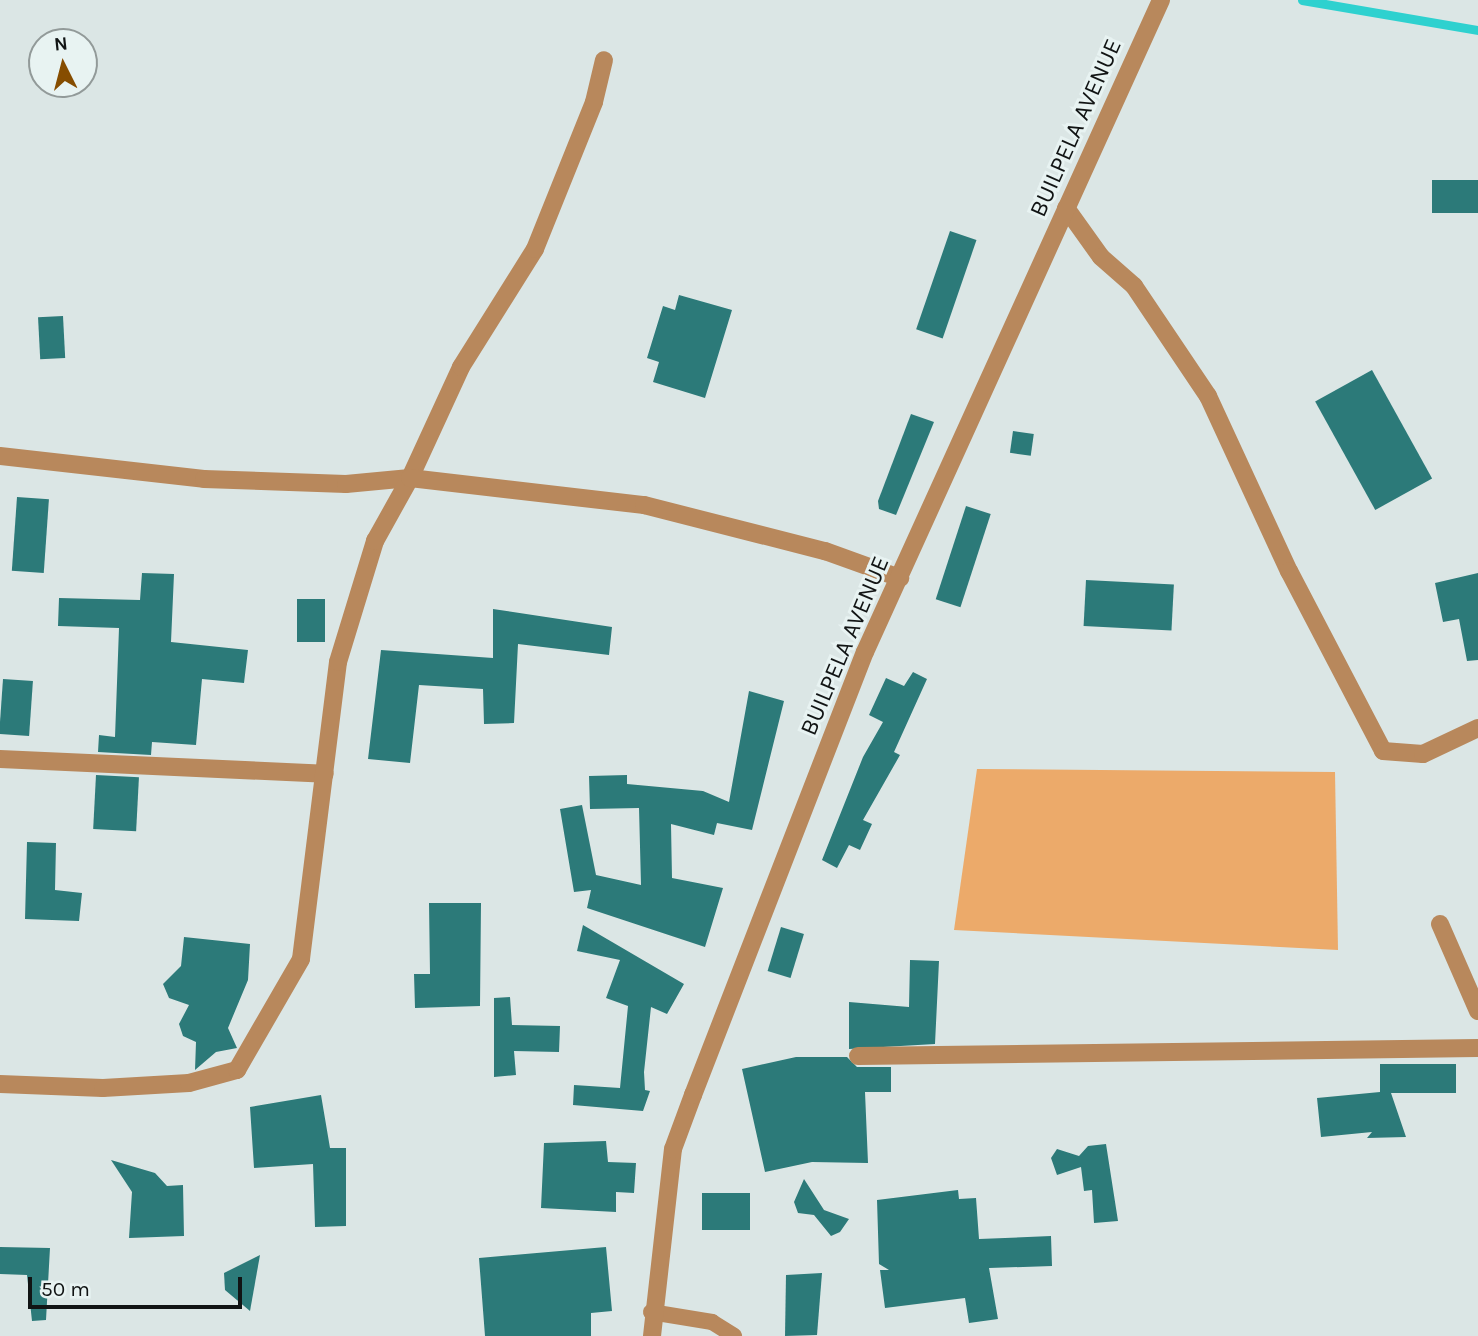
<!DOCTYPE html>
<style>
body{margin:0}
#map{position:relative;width:1478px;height:1336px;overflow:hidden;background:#dbe6e5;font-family:Karla,sans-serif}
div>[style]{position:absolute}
.green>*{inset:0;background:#ecaa6a}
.stream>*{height:9px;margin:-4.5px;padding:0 4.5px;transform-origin:4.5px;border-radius:4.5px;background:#2ed1cf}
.building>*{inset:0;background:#2c7a79;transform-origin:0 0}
.service>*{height:16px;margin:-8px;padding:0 8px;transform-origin:8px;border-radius:8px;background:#b8885c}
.minor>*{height:18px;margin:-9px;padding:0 9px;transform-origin:9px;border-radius:9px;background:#b8885c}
.tertiary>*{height:18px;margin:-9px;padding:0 9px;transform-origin:9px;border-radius:9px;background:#b8885c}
span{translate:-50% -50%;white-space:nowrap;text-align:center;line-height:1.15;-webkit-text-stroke:6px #e8f3f2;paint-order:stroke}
.street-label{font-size:24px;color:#111414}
.north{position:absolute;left:28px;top:28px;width:70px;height:70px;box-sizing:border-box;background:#e8f3f2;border:2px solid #929a99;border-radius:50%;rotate:354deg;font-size:19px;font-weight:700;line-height:28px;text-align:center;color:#111414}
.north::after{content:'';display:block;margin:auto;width:24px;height:32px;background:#864d00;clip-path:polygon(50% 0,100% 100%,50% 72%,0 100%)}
.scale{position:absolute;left:28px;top:1277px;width:214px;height:32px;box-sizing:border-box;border:4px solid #111414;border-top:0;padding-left:9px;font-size:21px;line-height:24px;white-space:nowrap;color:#111414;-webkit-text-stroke:5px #e8f3f2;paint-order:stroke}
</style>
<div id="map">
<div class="green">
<i style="clip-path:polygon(977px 769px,1335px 772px,1338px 950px,954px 930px)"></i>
</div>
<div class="stream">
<i style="left:1302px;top:0;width:179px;rotate:9.7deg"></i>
</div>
<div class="building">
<i style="left:1478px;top:180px;width:33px;height:46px;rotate:90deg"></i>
<i style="left:950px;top:231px;width:28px;height:104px;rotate:19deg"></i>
<i style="clip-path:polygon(679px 295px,732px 310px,705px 398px,653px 382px,659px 362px,647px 358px,663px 306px,675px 310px)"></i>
<i style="left:63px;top:316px;width:42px;height:25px;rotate:87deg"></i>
<i style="left:1372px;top:370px;width:124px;height:65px;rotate:61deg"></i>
<i style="clip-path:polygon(911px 414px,934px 422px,896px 515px,879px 509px,878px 501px)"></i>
<i style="left:1013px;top:431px;width:21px;height:22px;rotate:8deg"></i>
<i style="left:17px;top:497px;width:32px;height:74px;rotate:4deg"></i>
<i style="left:966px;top:506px;width:26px;height:98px;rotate:18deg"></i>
<i style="clip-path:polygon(142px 573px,174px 574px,171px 642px,248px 650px,244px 683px,202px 679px,196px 745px,152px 742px,151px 755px,98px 752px,99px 735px,115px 737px,119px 628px,58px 626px,59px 598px,140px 600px)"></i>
<i style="clip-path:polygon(1478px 573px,1478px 660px,1467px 661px,1459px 619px,1443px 622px,1435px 583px)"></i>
<i style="left:1086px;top:580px;width:88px;height:46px;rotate:3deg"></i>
<i style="left:297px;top:599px;width:28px;height:43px"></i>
<i style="clip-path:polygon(493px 609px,612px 627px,609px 655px,518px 644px,514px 723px,484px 724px,483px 689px,419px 685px,410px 763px,368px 759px,381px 650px,493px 658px)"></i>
<i style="clip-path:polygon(913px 672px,927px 679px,894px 752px,900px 755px,863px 820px,872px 824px,860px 850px,849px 845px,837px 868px,822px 860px,863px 757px,883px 722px,869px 715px,886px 678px,904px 686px)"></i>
<i style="left:3px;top:679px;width:30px;height:55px;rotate:4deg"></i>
<i style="clip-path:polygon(749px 691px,784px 701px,752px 830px,717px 823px,714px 835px,671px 824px,672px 878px,723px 888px,705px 947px,587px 908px,591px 890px,574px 892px,560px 809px,582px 805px,596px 875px,641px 885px,639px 808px,590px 809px,589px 776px,627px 775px,627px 784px,703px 791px,729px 802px)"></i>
<i style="left:96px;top:775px;width:43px;height:54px;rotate:3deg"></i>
<i style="clip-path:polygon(27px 842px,56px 843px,55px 890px,82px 893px,79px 921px,25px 919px)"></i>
<i style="clip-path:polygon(429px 903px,481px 903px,480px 1006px,415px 1008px,414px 974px,430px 974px)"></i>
<i style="clip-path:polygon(583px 925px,684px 984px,667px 1014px,651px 1007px,644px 1072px,645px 1090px,650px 1091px,643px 1111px,573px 1105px,574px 1085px,620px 1088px,628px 1006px,606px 998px,620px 960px,577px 951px)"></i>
<i style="left:781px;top:927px;width:24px;height:46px;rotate:17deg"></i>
<i style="clip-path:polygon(184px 937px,250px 944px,248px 980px,228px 1028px,237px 1048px,216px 1052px,195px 1070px,196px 1042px,183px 1036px,179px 1024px,189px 1005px,169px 998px,163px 984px,181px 966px)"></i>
<i style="clip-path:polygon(910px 960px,939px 961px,935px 1044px,849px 1049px,849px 1002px,909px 1007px)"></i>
<i style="clip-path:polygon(510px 997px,512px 1025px,560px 1026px,559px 1052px,514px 1051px,516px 1075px,494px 1077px,494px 998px)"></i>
<i style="clip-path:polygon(796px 1057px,847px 1057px,857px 1067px,891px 1067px,891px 1092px,865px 1092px,868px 1163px,812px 1162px,765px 1172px,742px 1069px)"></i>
<i style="clip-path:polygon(1380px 1064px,1456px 1064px,1456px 1093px,1391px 1093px,1406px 1137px,1367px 1138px,1372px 1132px,1321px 1137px,1317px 1098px,1380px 1092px)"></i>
<i style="clip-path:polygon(321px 1095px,330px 1148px,346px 1148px,346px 1226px,315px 1227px,313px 1164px,254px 1168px,250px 1107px)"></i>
<i style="clip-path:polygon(606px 1141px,608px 1162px,636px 1163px,634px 1193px,616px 1192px,616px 1212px,541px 1208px,544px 1143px)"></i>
<i style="clip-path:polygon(1106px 1144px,1118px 1221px,1094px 1223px,1092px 1190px,1084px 1191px,1081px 1167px,1057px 1175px,1051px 1158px,1057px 1149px,1079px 1156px,1088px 1146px)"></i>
<i style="clip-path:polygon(111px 1160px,155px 1173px,167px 1186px,183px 1185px,184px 1236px,129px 1238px,132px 1192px)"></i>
<i style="clip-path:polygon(804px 1179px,824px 1210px,849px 1219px,840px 1232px,831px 1236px,814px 1215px,798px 1213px,794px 1202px)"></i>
<i style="clip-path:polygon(958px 1190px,959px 1199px,976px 1198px,979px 1239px,1051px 1236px,1052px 1266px,989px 1268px,998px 1319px,969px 1323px,965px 1298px,885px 1308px,880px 1270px,889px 1270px,879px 1264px,877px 1200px)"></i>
<i style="left:702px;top:1193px;width:48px;height:37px"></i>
<i style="clip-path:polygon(0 1247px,50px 1248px,46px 1320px,32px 1321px,27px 1275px,0 1274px)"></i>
<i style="clip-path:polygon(606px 1247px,612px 1311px,591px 1313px,591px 1336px,485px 1336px,479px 1258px)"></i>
<i style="clip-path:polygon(260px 1255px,250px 1311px,225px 1290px,224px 1273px)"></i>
<i style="clip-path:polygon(822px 1273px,817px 1335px,785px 1336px,786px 1275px)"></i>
</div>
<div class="service">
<i style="left:651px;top:1312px;width:62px;rotate:9.3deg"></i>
<i style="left:712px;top:1322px;width:26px;rotate:32deg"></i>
</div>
<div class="minor">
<i style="left:1066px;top:208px;width:60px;rotate:54.5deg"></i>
<i style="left:1101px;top:257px;width:44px;rotate:41.3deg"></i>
<i style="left:1134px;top:286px;width:133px;rotate:56.1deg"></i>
<i style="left:1208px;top:396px;width:193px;rotate:65.2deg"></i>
<i style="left:1289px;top:571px;width:203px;rotate:62.4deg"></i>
<i style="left:1383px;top:751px;width:40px;rotate:4.3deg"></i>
<i style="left:1423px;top:754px;width:61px;rotate:-25.3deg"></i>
<i style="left:0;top:456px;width:205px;rotate:6.4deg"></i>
<i style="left:204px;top:479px;width:142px;rotate:2deg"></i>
<i style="left:346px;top:484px;width:64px;rotate:-5.4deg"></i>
<i style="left:410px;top:478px;width:122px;rotate:-65.3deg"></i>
<i style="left:461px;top:367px;width:139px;rotate:-57.9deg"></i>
<i style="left:535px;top:249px;width:158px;rotate:-68.1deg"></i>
<i style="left:594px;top:102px;width:43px;rotate:-76.6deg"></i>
<i style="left:0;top:759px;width:325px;rotate:2.6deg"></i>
<i style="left:1440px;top:924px;width:95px;rotate:66.4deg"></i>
<i style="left:858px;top:1056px;width:620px;rotate:-0.74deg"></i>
<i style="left:0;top:1084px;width:103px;rotate:2.2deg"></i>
<i style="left:103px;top:1088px;width:86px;rotate:-3.3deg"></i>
<i style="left:189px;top:1083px;width:50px;rotate:-15.2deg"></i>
<i style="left:237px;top:1070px;width:128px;rotate:-60deg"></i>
<i style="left:301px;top:959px;width:299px;rotate:-82.9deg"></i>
<i style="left:338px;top:662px;width:127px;rotate:-73deg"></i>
<i style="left:375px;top:541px;width:72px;rotate:-60.9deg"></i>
<i style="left:410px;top:478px;width:236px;rotate:6.6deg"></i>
<i style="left:644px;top:505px;width:187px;rotate:14.3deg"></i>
<i style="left:825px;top:551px;width:80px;rotate:19.8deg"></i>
</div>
<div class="tertiary">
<i style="left:652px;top:1336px;width:188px;rotate:-83.6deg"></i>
<i style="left:673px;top:1149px;width:58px;rotate:-69.7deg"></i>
<i style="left:693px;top:1095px;width:475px;rotate:-68.8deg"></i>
<i style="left:865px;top:652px;width:716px;rotate:-65.58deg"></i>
</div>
<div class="street-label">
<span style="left:1076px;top:128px;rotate:-66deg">BUILPELA AVENUE</span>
<span style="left:845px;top:646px;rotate:-67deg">BUILPELA AVENUE</span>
</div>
<div class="north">N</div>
<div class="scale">50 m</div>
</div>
